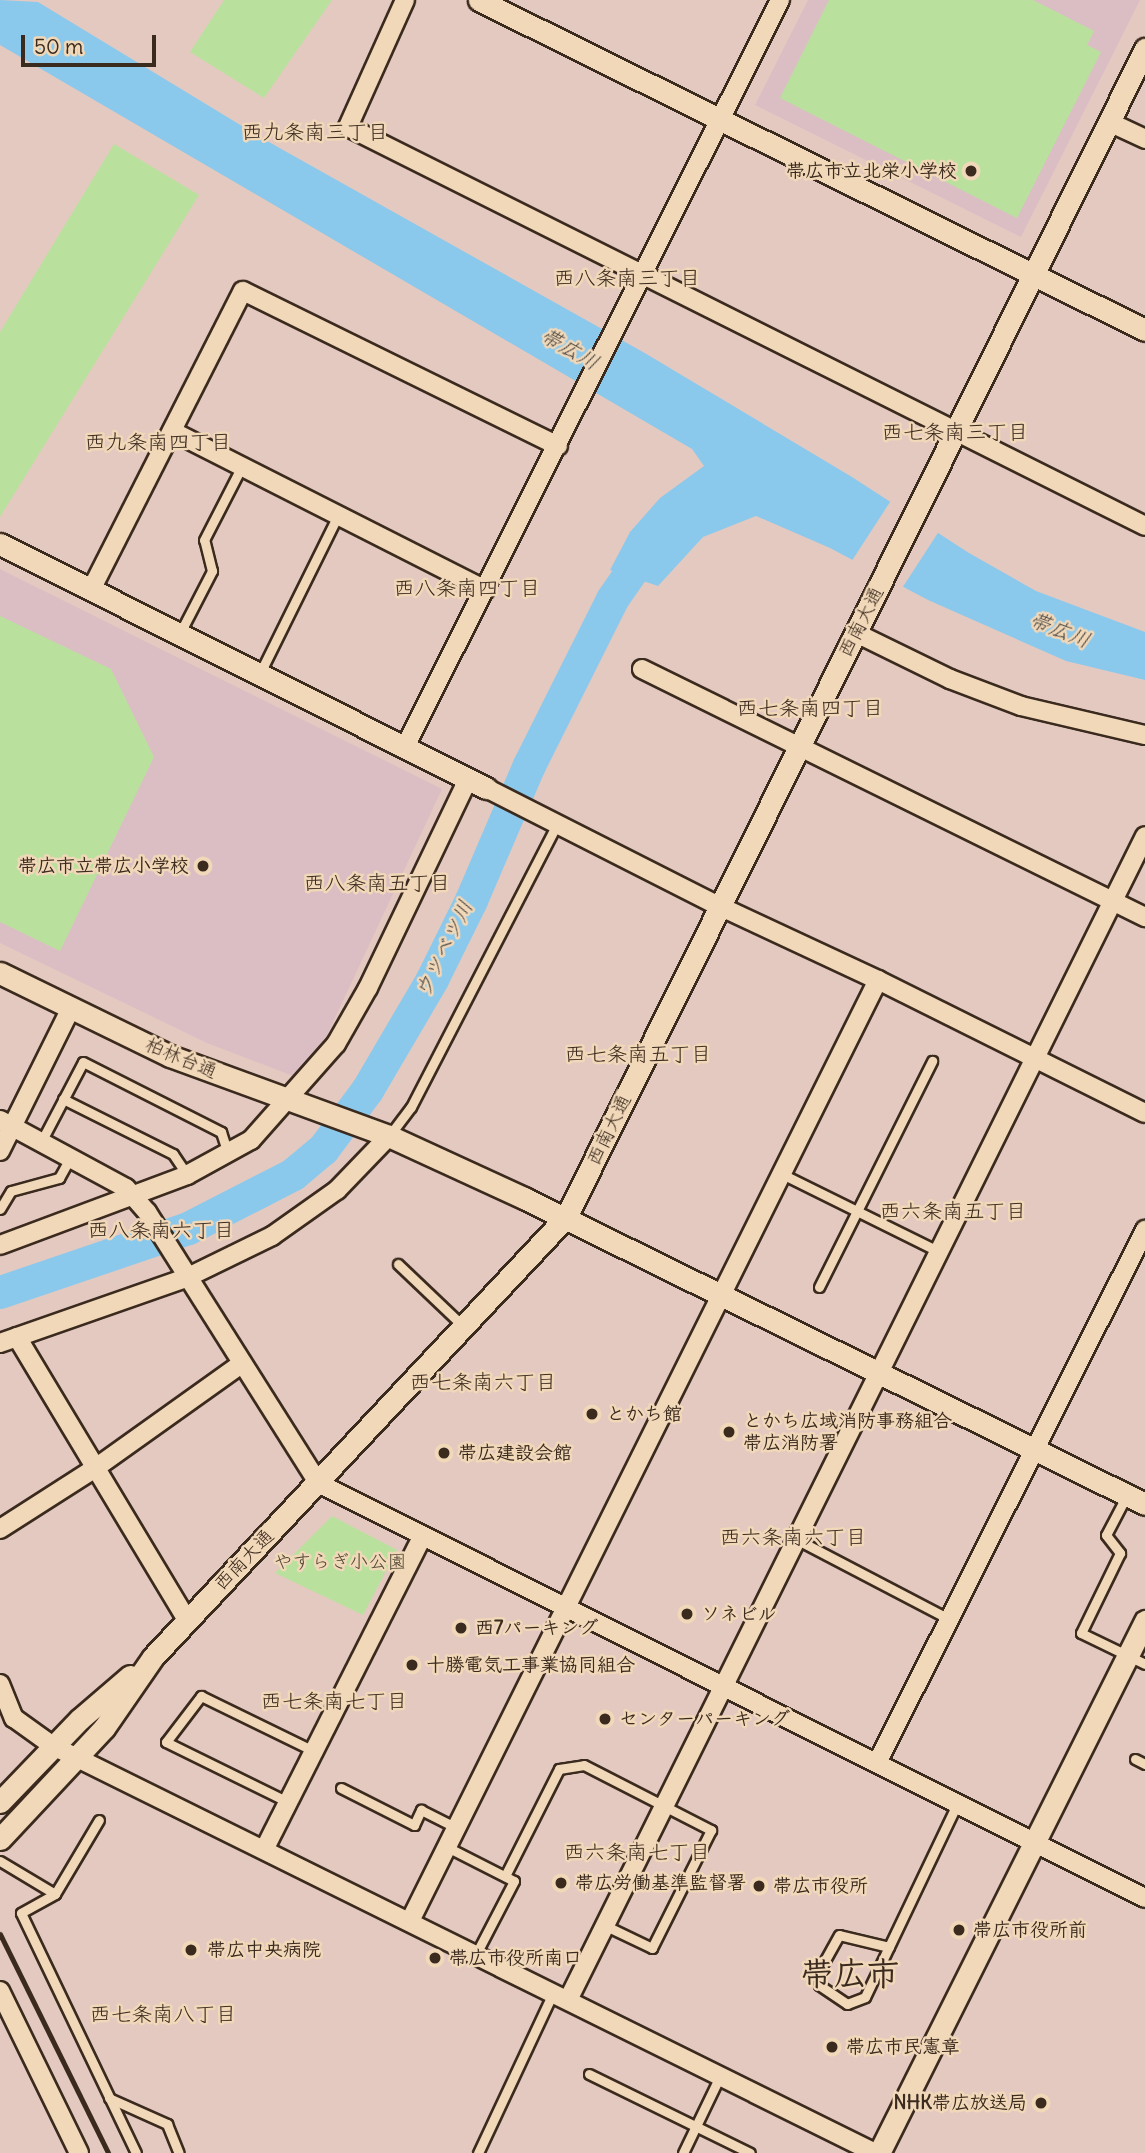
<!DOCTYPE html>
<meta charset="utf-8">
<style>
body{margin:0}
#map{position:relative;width:1145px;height:2153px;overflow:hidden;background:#e4c9c0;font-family:Delius,"Klee One",sans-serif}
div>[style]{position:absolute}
.built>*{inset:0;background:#dbbec4}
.green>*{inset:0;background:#b9e19d}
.water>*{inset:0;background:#8bc9ec}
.pier>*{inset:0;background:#e4c9c0;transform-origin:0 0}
.river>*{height:33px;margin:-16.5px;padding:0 16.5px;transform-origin:16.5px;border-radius:16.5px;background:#8bc9ec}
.roads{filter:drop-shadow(2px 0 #3b2a1e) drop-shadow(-2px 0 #3b2a1e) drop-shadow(0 2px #3b2a1e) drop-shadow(0 -2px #3b2a1e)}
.service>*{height:9px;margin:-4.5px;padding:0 4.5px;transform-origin:4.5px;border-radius:4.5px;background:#f1d8b9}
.minor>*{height:18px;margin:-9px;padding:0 9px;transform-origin:9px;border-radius:9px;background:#f1d8b9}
.tertiary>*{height:21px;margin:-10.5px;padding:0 10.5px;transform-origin:10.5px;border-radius:10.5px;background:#f1d8b9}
.rail>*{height:5px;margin:-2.5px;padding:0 2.5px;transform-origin:2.5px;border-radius:2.5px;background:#3b2a1e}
.dots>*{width:19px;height:19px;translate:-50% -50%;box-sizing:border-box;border:4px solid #f1d8b9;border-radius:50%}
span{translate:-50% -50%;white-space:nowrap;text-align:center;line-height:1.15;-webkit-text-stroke:5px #f1d8b9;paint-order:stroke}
.poi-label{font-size:19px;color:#3b2a1e;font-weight:700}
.right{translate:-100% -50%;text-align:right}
.left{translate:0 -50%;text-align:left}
.street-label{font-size:19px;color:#3b2a1e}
.park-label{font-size:19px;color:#4e4531}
.neighbourhood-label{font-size:21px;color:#3b2a1e}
.water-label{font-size:21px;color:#47423d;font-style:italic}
.town-label{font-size:33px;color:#3b2a1e;font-weight:700}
.scale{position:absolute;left:21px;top:35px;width:135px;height:32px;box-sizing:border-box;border:4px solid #3b2a1e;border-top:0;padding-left:9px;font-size:21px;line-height:24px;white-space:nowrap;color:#3b2a1e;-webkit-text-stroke:5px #f1d8b9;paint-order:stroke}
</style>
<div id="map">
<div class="built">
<i style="clip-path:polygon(808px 0,1140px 0,1021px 237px,755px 105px)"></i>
<i style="clip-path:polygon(0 569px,442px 789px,327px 1035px,296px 1077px,207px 1043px,0 943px)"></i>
</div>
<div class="green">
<i style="clip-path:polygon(224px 0,332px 0,264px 98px,190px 52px)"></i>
<i style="clip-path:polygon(829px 0,1033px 0,1094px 31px,1087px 45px,1101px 52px,1017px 218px,780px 98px)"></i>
<i style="clip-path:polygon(114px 144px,199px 195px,0 517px,0 332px)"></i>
<i style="clip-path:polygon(0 616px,111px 669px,154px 757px,60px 951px,0 922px)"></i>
<i style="clip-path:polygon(332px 1516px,397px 1550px,363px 1615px,275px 1573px)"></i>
</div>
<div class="water">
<i style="clip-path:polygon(0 0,38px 2px,260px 137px,643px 352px,852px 477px,969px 553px,1036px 591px,1145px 632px,1145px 680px,1066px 661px,928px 600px,830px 548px,756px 516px,703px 537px,658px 586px,610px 570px,630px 532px,660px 498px,704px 466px,692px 449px,0 45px)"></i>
</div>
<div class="pier">
<i style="left:892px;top:499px;width:57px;height:76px;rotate:33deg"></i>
</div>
<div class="river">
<i style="left:0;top:1292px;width:199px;rotate:-18.8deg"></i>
<i style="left:188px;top:1228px;width:118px;rotate:-27.2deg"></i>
<i style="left:293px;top:1174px;width:39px;rotate:-40deg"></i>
<i style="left:323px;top:1149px;width:74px;rotate:-53.3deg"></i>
<i style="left:367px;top:1090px;width:129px;rotate:-59.6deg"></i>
<i style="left:432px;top:979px;width:88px;rotate:-63.7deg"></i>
<i style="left:471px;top:900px;width:147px;rotate:-66.8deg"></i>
<i style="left:529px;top:765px;width:186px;rotate:-63.4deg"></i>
<i style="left:612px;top:599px;width:51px;rotate:-55.4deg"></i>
<i style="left:641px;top:557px;width:22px;rotate:-47deg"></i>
</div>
<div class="roads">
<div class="service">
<i style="left:180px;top:633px;width:70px;rotate:-62.7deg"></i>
<i style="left:212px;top:571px;width:32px;rotate:-104deg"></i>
<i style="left:204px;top:540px;width:83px;rotate:-62.8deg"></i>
<i style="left:260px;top:673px;width:176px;rotate:-63.7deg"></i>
<i style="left:63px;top:1099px;width:123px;rotate:26.6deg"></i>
<i style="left:173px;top:1154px;width:25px;rotate:56deg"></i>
<i style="left:389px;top:1136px;width:36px;rotate:-53deg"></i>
<i style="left:411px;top:1107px;width:318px;rotate:-62.7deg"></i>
<i style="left:41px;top:1142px;width:90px;rotate:-62.3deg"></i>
<i style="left:83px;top:1062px;width:155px;rotate:26.9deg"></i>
<i style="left:221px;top:1132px;width:23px;rotate:72deg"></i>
<i style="left:782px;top:1174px;width:174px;rotate:26.3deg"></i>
<i style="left:0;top:1209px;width:21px;rotate:-59deg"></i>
<i style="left:11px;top:1191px;width:50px;rotate:-15.2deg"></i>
<i style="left:59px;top:1178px;width:23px;rotate:-61deg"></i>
<i style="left:398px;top:1264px;width:90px;rotate:43.6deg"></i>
<i style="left:819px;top:1287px;width:253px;rotate:-63.4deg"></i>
<i style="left:1127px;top:1495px;width:45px;rotate:117.7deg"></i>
<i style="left:1106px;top:1535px;width:23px;rotate:52deg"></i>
<i style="left:1120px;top:1553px;width:89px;rotate:116deg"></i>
<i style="left:1081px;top:1633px;width:71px;rotate:25.8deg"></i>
<i style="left:796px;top:1539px;width:173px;rotate:27.6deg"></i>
<i style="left:1135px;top:1759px;width:11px;rotate:27deg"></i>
<i style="left:341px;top:1788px;width:82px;rotate:26.9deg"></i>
<i style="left:414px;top:1825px;width:17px;rotate:-65deg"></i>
<i style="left:421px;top:1810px;width:40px;rotate:26.6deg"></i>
<i style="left:288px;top:1802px;width:136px;rotate:-153.8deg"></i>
<i style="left:166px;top:1742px;width:58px;rotate:-52.7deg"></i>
<i style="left:201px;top:1696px;width:126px;rotate:26deg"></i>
<i style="left:447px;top:1847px;width:75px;rotate:26.9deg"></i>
<i style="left:514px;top:1881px;width:82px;rotate:117.5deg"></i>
<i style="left:0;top:1861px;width:64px;rotate:31deg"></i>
<i style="left:55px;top:1894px;width:86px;rotate:-59.3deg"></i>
<i style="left:505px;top:1876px;width:120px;rotate:-63.2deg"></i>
<i style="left:559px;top:1769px;width:25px;rotate:-9deg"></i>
<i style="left:584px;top:1765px;width:143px;rotate:27.1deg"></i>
<i style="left:711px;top:1830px;width:132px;rotate:116.6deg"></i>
<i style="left:652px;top:1948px;width:53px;rotate:-154.4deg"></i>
<i style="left:55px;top:1894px;width:39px;rotate:151deg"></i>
<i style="left:21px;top:1913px;width:266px;rotate:64.4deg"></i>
<i style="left:889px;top:1947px;width:51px;rotate:-166.5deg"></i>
<i style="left:839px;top:1935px;width:41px;rotate:119.1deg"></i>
<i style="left:819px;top:1971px;width:14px;rotate:90deg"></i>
<i style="left:819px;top:1985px;width:34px;rotate:34deg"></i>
<i style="left:847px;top:2004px;width:19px;rotate:-21deg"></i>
<i style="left:865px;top:1997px;width:214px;rotate:-64.5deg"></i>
<i style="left:589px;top:2074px;width:179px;rotate:26.1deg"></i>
<i style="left:109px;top:2098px;width:64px;rotate:24.1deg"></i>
<i style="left:167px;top:2124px;width:31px;rotate:68deg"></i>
<i style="left:478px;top:2153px;width:177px;rotate:-64.9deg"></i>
<i style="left:683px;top:2153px;width:85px;rotate:-64.3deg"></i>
</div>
<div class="minor">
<i style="left:405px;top:0;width:139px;rotate:114.2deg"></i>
<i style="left:348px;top:127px;width:891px;rotate:26.59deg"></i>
<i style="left:1109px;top:122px;width:40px;rotate:25deg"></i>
<i style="left:172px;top:431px;width:351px;rotate:26.9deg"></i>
<i style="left:92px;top:588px;width:333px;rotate:-63.1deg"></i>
<i style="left:243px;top:291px;width:351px;rotate:26.2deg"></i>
<i style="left:856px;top:633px;width:105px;rotate:26.1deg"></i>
<i style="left:950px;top:679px;width:76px;rotate:20.8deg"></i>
<i style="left:1021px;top:706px;width:127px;rotate:13.2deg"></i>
<i style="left:642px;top:669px;width:561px;rotate:26.25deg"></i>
<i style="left:405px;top:747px;width:836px;rotate:-63.34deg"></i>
<i style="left:486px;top:788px;width:261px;rotate:26.9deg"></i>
<i style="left:719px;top:906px;width:175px;rotate:25deg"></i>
<i style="left:878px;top:980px;width:298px;rotate:26.5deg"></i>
<i style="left:0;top:1120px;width:143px;rotate:28.4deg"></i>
<i style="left:126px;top:1188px;width:32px;rotate:49deg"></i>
<i style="left:147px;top:1212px;width:320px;rotate:57.7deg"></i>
<i style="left:318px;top:1483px;width:925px;rotate:26.65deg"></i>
<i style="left:0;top:1151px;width:160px;rotate:-63.6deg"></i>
<i style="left:0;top:1245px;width:200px;rotate:-20.5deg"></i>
<i style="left:187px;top:1175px;width:73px;rotate:-28.7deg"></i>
<i style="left:251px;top:1140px;width:128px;rotate:-48.5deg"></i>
<i style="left:336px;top:1044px;width:64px;rotate:-60.3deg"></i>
<i style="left:368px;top:988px;width:232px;rotate:-64.4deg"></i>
<i style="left:17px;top:1337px;width:330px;rotate:59deg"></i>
<i style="left:0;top:1343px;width:197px;rotate:-19.3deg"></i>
<i style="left:186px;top:1278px;width:96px;rotate:-26deg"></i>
<i style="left:272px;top:1236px;width:80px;rotate:-35.3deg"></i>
<i style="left:337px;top:1190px;width:75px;rotate:-46.1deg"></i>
<i style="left:0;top:1529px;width:112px;rotate:-32.6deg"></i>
<i style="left:94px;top:1469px;width:181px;rotate:-35.5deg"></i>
<i style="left:0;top:1684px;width:37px;rotate:68deg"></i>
<i style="left:14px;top:1718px;width:48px;rotate:35.7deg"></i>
<i style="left:53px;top:1746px;width:917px;rotate:26.34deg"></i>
<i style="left:877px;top:1763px;width:597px;rotate:-63.31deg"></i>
<i style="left:265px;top:1848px;width:348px;rotate:-63.2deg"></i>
<i style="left:410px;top:1921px;width:1051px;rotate:-63.56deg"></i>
<i style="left:0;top:1991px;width:180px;rotate:64deg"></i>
<i style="left:568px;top:2000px;width:1299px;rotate:-63.63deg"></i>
</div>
<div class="tertiary">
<i style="left:479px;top:0;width:743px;rotate:26.36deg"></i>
<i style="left:0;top:544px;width:544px;rotate:26.66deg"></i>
<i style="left:0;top:973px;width:189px;rotate:26deg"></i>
<i style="left:170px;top:1056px;width:233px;rotate:20.1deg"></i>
<i style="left:389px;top:1136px;width:149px;rotate:24.7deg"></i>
<i style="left:524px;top:1198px;width:692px;rotate:26.23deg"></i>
<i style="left:0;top:1802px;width:115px;rotate:-46.1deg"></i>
<i style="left:80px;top:1719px;width:66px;rotate:-40.7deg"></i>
<i style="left:0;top:1839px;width:152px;rotate:-46.9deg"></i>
<i style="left:104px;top:1728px;width:86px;rotate:-55.4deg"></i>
<i style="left:153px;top:1657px;width:603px;rotate:-46.81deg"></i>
<i style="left:566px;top:1217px;width:1304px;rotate:-63.63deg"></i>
<i style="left:879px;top:2153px;width:595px;rotate:-63.43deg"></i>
</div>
</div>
<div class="rail">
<i style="left:0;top:1934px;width:244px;rotate:63.7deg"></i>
</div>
<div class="dots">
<i style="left:971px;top:171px;background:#3b2a1e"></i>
<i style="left:203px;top:866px;background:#3b2a1e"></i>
<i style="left:592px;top:1414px;background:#3b2a1e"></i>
<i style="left:729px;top:1432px;background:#3b2a1e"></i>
<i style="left:444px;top:1453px;background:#3b2a1e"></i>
<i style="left:687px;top:1614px;background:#3b2a1e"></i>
<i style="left:461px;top:1628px;background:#3b2a1e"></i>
<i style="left:412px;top:1665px;background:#3b2a1e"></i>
<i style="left:605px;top:1719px;background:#3b2a1e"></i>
<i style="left:561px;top:1883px;background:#3b2a1e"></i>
<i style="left:759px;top:1886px;background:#3b2a1e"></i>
<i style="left:959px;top:1930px;background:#3b2a1e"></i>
<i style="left:191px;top:1950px;background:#3b2a1e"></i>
<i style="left:435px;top:1958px;background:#3b2a1e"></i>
<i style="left:832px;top:2047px;background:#3b2a1e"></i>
<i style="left:1041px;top:2103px;background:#3b2a1e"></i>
</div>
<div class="poi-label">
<span class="right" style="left:957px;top:171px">帯広市立北栄小学校</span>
<span class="right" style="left:189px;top:866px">帯広市立帯広小学校</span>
<span class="left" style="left:606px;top:1414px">とかち館</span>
<span class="left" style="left:743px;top:1432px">とかち広域消防事務組合<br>帯広消防署</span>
<span class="left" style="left:458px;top:1453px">帯広建設会館</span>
<span class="left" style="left:701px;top:1614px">ソネビル</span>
<span class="left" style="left:475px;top:1628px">西7パーキング</span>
<span class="left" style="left:426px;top:1665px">十勝電気工事業協同組合</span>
<span class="left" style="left:619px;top:1719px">センターパーキング</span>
<span class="left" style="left:575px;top:1883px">帯広労働基準監督署</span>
<span class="left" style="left:773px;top:1886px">帯広市役所</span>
<span class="left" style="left:973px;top:1930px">帯広市役所前</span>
<span class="left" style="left:207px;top:1950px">帯広中央病院</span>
<span class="left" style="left:449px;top:1958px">帯広市役所南口</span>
<span class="left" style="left:846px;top:2047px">帯広市民憲章</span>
<span class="right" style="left:1027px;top:2103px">NHK帯広放送局</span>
</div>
<div class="street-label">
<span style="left:861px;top:622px;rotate:-63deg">西南大通</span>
<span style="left:181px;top:1058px;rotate:23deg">柏林台通</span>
<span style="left:609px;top:1130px;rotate:-64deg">西南大通</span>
<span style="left:244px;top:1560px;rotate:-46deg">西南大通</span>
</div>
<div class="park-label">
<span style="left:340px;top:1562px">やすらぎ小公園</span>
</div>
<div class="neighbourhood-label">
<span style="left:315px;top:132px">西九条南三丁目</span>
<span style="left:627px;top:278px">西八条南三丁目</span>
<span style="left:955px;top:432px">西七条南三丁目</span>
<span style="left:158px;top:442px">西九条南四丁目</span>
<span style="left:467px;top:588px">西八条南四丁目</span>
<span style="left:810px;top:708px">西七条南四丁目</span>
<span style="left:377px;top:883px">西八条南五丁目</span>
<span style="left:638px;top:1054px">西七条南五丁目</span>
<span style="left:953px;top:1211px">西六条南五丁目</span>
<span style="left:161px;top:1230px">西八条南六丁目</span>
<span style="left:483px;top:1382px">西七条南六丁目</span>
<span style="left:793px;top:1537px">西六条南六丁目</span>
<span style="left:334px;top:1701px">西七条南七丁目</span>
<span style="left:637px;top:1852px">西六条南七丁目</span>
<span style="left:163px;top:2014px">西七条南八丁目</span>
</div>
<div class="water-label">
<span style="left:570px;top:349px;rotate:30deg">帯広川</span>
<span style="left:1060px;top:630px;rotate:22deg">帯広川</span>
<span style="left:444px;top:949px;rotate:-64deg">ウツベツ川</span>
</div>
<div class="town-label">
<span style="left:850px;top:1974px">帯広市</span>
</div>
<div class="scale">50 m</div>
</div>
